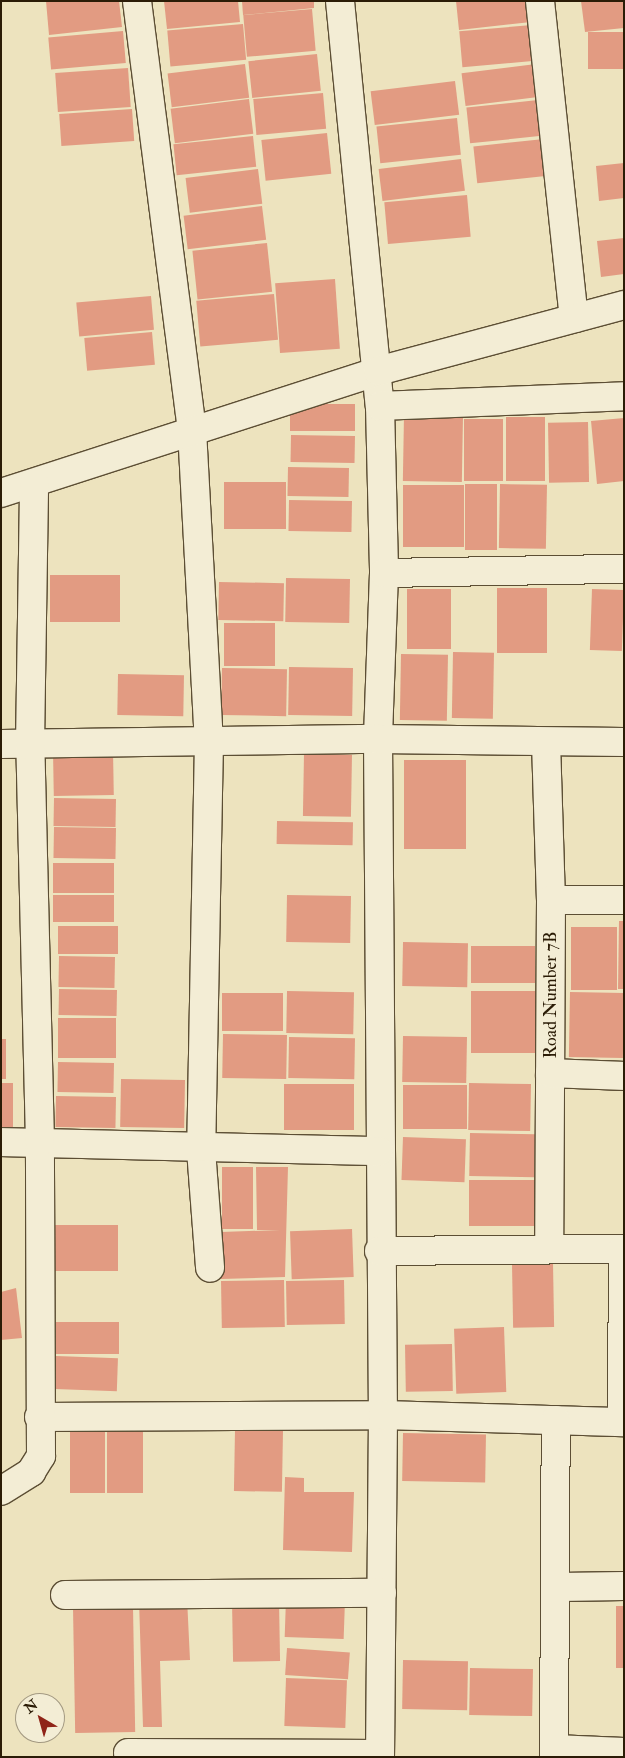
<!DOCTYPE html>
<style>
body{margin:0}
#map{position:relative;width:625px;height:1758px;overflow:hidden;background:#ede3be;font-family:"IM FELL Double Pica",serif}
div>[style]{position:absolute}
.building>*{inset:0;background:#e29b82;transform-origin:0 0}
.roads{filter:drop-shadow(1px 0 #5c4e34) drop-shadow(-1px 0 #5c4e34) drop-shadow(0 1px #5c4e34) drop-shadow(0 -1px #5c4e34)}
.street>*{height:28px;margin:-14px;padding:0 14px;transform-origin:14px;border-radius:14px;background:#f3edd5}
span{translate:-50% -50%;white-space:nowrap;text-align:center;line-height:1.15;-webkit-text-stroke:5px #f3edd5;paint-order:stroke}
.street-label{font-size:18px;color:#2b1c06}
.frame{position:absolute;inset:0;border:2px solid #2b1c06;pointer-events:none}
.north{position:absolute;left:15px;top:1693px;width:50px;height:50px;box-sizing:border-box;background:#f3edd5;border:1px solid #a39982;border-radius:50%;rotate:322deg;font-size:14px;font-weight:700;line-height:20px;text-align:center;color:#2b1c06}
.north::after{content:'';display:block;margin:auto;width:18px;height:22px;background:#8f2418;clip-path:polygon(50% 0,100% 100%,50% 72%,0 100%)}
</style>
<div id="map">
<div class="building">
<i style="clip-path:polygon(46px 1px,119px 1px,122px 27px,49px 35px)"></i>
<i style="clip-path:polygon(164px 1px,238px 1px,240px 22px,167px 29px)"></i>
<i style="clip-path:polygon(242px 1px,314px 1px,314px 8px,243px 15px)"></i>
<i style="clip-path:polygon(456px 1px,529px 1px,531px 22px,459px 30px)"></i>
<i style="clip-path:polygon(581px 1px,624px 1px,624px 28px,585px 32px)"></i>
<i style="left:312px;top:9px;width:42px;height:69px;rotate:85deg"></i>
<i style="left:243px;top:24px;width:36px;height:76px;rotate:85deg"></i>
<i style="left:532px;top:25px;width:36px;height:73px;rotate:85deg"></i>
<i style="left:123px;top:31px;width:32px;height:75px;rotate:85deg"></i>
<i style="left:624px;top:32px;width:37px;height:36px;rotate:90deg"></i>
<i style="left:317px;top:54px;width:37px;height:69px;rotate:84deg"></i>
<i style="left:245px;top:64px;width:34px;height:78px;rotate:83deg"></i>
<i style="left:536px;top:64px;width:33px;height:75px;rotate:83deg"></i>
<i style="left:128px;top:68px;width:39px;height:73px;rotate:86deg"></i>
<i style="left:455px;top:81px;width:34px;height:85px;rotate:83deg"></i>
<i style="left:323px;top:93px;width:36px;height:70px;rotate:85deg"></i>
<i style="left:249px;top:99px;width:35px;height:79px;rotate:83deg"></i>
<i style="left:538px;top:100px;width:36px;height:72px;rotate:84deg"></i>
<i style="left:132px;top:109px;width:32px;height:73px;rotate:86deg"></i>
<i style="left:457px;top:118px;width:37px;height:81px;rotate:84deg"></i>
<i style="left:327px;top:133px;width:41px;height:66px;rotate:84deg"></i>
<i style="left:253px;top:136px;width:31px;height:80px;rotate:84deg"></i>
<i style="left:544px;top:139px;width:37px;height:71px;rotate:84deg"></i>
<i style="left:461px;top:159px;width:32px;height:83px;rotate:83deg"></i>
<i style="clip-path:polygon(624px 163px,624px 198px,599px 201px,596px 166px)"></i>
<i style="left:258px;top:169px;width:35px;height:73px;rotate:83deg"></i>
<i style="left:467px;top:195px;width:42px;height:83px;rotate:85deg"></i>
<i style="left:262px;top:206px;width:34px;height:79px;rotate:83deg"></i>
<i style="clip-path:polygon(624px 238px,624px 274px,601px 277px,597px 241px)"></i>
<i style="left:267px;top:243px;width:49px;height:75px;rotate:84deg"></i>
<i style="left:335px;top:279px;width:70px;height:60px;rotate:86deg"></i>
<i style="left:274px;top:294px;width:46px;height:78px;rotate:85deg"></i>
<i style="left:151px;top:296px;width:34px;height:75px;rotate:85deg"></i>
<i style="left:152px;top:332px;width:33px;height:68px;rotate:85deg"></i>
<i style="left:290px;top:404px;width:65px;height:27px"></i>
<i style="left:404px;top:415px;width:59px;height:66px;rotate:1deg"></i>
<i style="left:545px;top:417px;width:64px;height:39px;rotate:90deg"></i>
<i style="clip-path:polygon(624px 418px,624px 481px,597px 484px,591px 421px)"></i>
<i style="left:464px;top:419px;width:39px;height:62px"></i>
<i style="left:588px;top:422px;width:60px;height:40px;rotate:89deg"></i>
<i style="left:291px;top:435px;width:64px;height:27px;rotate:1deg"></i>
<i style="left:288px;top:467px;width:61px;height:29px;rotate:1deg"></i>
<i style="left:224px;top:482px;width:62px;height:47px"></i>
<i style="left:465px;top:484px;width:32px;height:66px"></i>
<i style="left:500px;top:484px;width:47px;height:64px;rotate:1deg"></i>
<i style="left:403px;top:485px;width:61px;height:62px"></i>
<i style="left:289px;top:500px;width:63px;height:31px;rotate:1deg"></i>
<i style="left:50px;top:575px;width:70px;height:47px"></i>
<i style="left:286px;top:578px;width:64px;height:44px;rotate:1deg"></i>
<i style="left:219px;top:582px;width:65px;height:38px;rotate:1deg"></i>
<i style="left:497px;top:588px;width:50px;height:65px"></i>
<i style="left:407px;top:589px;width:44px;height:60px"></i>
<i style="left:592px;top:589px;width:32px;height:61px;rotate:2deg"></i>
<i style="left:224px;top:623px;width:51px;height:43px"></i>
<i style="left:453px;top:652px;width:41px;height:66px;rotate:1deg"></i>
<i style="left:401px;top:654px;width:47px;height:66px;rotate:1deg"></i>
<i style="left:289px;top:667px;width:64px;height:48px;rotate:1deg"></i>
<i style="left:222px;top:668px;width:65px;height:47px;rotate:1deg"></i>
<i style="left:118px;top:674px;width:66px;height:41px;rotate:1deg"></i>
<i style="left:113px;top:750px;width:45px;height:60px;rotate:89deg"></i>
<i style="left:304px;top:754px;width:48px;height:62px;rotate:1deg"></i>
<i style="left:404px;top:760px;width:62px;height:89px"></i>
<i style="left:54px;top:798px;width:62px;height:28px;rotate:1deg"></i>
<i style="left:277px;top:821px;width:76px;height:23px;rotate:1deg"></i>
<i style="left:54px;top:827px;width:62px;height:31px;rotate:1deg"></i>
<i style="left:53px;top:863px;width:61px;height:30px"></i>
<i style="left:53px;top:895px;width:61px;height:27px"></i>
<i style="left:287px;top:895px;width:64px;height:47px;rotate:1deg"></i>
<i style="clip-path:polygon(619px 921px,624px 921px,624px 989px,618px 989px)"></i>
<i style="left:58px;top:926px;width:60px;height:28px"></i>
<i style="left:571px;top:927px;width:46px;height:63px"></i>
<i style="left:403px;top:942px;width:65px;height:44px;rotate:1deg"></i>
<i style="left:471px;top:946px;width:64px;height:37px"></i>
<i style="left:59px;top:956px;width:56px;height:31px;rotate:1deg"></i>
<i style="left:59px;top:989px;width:58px;height:26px;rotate:1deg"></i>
<i style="left:287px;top:991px;width:67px;height:42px;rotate:1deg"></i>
<i style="left:471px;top:991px;width:67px;height:62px"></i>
<i style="left:570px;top:992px;width:54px;height:65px;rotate:1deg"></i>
<i style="left:222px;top:993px;width:61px;height:38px"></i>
<i style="left:58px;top:1018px;width:58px;height:40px"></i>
<i style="left:223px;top:1034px;width:64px;height:44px;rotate:1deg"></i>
<i style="left:403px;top:1036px;width:64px;height:46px;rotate:1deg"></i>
<i style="left:289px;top:1037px;width:66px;height:41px;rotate:1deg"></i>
<i style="left:1px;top:1039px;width:5px;height:40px"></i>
<i style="left:58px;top:1062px;width:56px;height:30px;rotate:1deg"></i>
<i style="left:121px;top:1079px;width:64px;height:48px;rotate:1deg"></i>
<i style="left:1px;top:1083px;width:12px;height:44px"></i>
<i style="left:469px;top:1083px;width:62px;height:47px;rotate:1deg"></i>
<i style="left:284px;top:1084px;width:70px;height:46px"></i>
<i style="left:403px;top:1085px;width:64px;height:44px"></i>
<i style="left:56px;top:1096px;width:60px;height:31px;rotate:1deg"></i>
<i style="left:470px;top:1133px;width:65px;height:43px;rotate:1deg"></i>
<i style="left:403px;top:1137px;width:63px;height:43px;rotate:2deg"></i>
<i style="left:222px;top:1167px;width:31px;height:62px"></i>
<i style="clip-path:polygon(256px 1167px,288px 1167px,285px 1277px,221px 1279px,221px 1232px,280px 1230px,257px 1230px)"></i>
<i style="left:469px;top:1180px;width:67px;height:46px"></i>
<i style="left:53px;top:1225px;width:65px;height:46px"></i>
<i style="left:352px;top:1229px;width:48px;height:62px;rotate:88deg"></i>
<i style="left:553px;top:1263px;width:64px;height:41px;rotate:89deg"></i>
<i style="left:284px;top:1280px;width:47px;height:63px;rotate:89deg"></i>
<i style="left:344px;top:1280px;width:44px;height:58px;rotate:89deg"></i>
<i style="clip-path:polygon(16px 1288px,22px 1338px,1px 1340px,1px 1292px)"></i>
<i style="left:56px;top:1322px;width:63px;height:32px"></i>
<i style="left:504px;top:1327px;width:65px;height:50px;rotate:88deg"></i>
<i style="left:452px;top:1344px;width:47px;height:47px;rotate:89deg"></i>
<i style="left:56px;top:1356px;width:62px;height:33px;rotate:2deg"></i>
<i style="left:107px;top:1427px;width:36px;height:66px"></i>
<i style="left:235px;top:1430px;width:48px;height:61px;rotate:1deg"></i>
<i style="left:70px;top:1431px;width:35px;height:62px"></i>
<i style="left:403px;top:1433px;width:83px;height:48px;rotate:1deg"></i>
<i style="clip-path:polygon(285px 1477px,304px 1478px,304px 1492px,354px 1492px,352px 1552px,283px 1550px)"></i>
<i style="clip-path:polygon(187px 1598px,190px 1660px,160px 1661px,162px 1727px,143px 1727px,139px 1600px)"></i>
<i style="left:286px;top:1599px;width:59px;height:38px;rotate:2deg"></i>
<i style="left:279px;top:1600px;width:61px;height:47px;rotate:89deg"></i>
<i style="left:616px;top:1606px;width:8px;height:62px"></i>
<i style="left:133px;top:1607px;width:125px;height:60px;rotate:89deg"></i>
<i style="left:287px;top:1648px;width:63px;height:27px;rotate:4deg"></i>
<i style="left:403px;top:1660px;width:65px;height:49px;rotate:1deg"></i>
<i style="left:470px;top:1668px;width:63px;height:47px;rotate:1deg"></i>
<i style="left:286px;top:1678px;width:61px;height:48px;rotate:2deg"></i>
</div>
<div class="roads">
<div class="street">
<i style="left:137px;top:1px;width:433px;rotate:82.7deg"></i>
<i style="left:192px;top:430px;width:311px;rotate:86.9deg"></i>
<i style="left:209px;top:741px;width:409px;rotate:91.1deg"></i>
<i style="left:201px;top:1150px;width:118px;rotate:85.6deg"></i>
<i style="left:340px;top:1px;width:407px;rotate:84.4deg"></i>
<i style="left:380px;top:406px;width:167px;rotate:88.6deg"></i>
<i style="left:384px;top:573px;width:166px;rotate:92.1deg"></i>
<i style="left:378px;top:739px;width:676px;rotate:89.58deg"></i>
<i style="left:383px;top:1415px;width:342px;rotate:90.5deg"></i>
<i style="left:540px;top:1px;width:319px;rotate:83.9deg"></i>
<i style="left:380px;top:406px;width:244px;rotate:-2.3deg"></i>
<i style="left:1px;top:493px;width:396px;rotate:-17.9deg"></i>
<i style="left:378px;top:371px;width:255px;rotate:-15deg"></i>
<i style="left:384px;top:573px;width:240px;rotate:-1deg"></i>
<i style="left:546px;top:742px;width:158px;rotate:88.2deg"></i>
<i style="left:551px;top:900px;width:348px;rotate:90.3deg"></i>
<i style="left:1px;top:744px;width:377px;rotate:-0.8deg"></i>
<i style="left:378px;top:739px;width:246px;rotate:0.7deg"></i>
<i style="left:551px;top:900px;width:73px"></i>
<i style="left:550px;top:1073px;width:74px;rotate:2.3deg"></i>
<i style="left:1px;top:1142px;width:378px;rotate:1.4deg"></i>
<i style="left:379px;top:1251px;width:245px;rotate:-0.5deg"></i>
<i style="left:39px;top:1417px;width:344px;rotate:-0.3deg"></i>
<i style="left:383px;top:1415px;width:241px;rotate:1.7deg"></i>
<i style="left:622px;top:1422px;width:173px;rotate:-89.7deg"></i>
<i style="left:1px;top:1491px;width:36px;rotate:-32deg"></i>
<i style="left:31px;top:1472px;width:19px;rotate:-58deg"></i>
<i style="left:41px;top:1456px;width:314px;rotate:-90.2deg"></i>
<i style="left:40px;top:1142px;width:397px;rotate:-91.4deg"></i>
<i style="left:30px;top:745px;width:262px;rotate:-89.1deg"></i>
<i style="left:556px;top:1587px;width:68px;rotate:-0.8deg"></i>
<i style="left:65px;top:1595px;width:317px;rotate:-0.4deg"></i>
<i style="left:554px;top:1749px;width:70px;rotate:2.5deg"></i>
<i style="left:128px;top:1753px;width:252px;rotate:0.2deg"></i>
<i style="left:554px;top:1757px;width:337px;rotate:-89.7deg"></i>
</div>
</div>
<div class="street-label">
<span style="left:551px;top:995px;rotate:-90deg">Road Number 7B</span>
</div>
<div class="frame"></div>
<div class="north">N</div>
</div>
